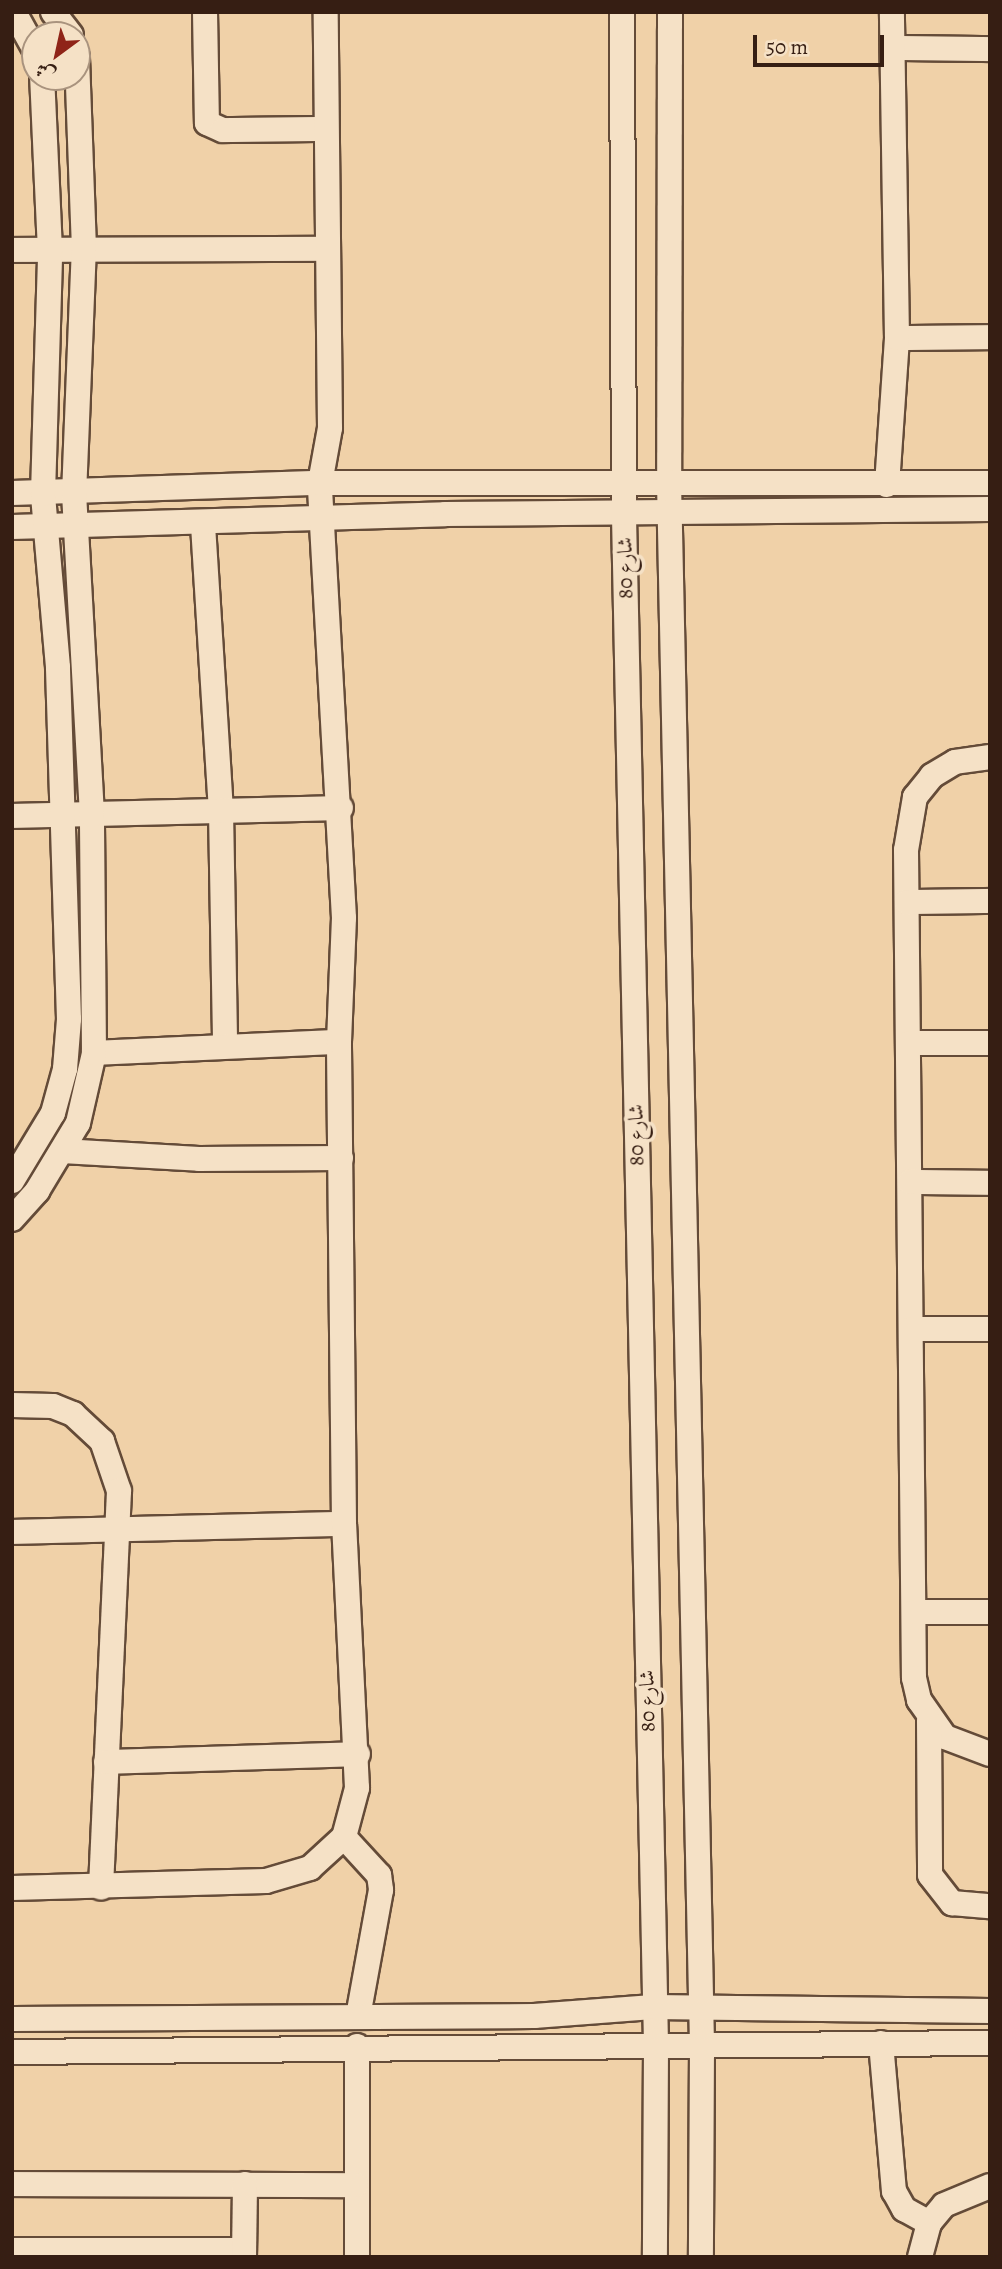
<!DOCTYPE html>
<meta charset="utf-8">
<style>
body{margin:0}
#map{position:relative;width:1002px;height:2269px;overflow:hidden;background:#f0d1a8;font-family:Alegreya,Amiri,serif}
div>[style]{position:absolute}
.roads{filter:drop-shadow(2px 0 #644b38) drop-shadow(-2px 0 #644b38) drop-shadow(0 2px #644b38) drop-shadow(0 -2px #644b38)}
.minor>*{height:24px;margin:-12px;padding:0 12px;transform-origin:12px;border-radius:12px;background:#f5e1c6}
span{translate:-50% -50%;white-space:nowrap;text-align:center;line-height:1.15;-webkit-text-stroke:7px #f5e1c6;paint-order:stroke}
.street-label{font-size:21px;color:#361e13}
.frame{position:absolute;inset:0;border:14px solid #361e13;pointer-events:none}
.north{position:absolute;left:21px;top:21px;width:70px;height:70px;box-sizing:border-box;background:#f5e1c6;border:2px solid #a9937e;border-radius:50%;rotate:213deg;font-size:19px;font-weight:700;line-height:28px;text-align:center;color:#361e13}
.north::after{content:'';display:block;margin:auto;width:24px;height:32px;background:#8f2418;clip-path:polygon(50% 0,100% 100%,50% 72%,0 100%)}
.scale{position:absolute;left:753px;top:35px;width:131px;height:32px;box-sizing:border-box;border:4px solid #361e13;border-top:0;padding-left:9px;font-size:21px;line-height:24px;white-space:nowrap;color:#361e13;-webkit-text-stroke:5px #f5e1c6;paint-order:stroke}
</style>
<div id="map">
<div class="roads">
<div class="minor">
<i style="left:14px;top:12px;width:43px;rotate:61.1deg"></i>
<i style="left:53px;top:12px;width:29px;rotate:52deg"></i>
<i style="left:205px;top:12px;width:111px;rotate:89deg"></i>
<i style="left:207px;top:123px;width:17px;rotate:24deg"></i>
<i style="left:223px;top:130px;width:103px;rotate:-0.6deg"></i>
<i style="left:622px;top:12px;width:504px;rotate:89.77deg"></i>
<i style="left:624px;top:516px;width:1531px;rotate:88.8deg"></i>
<i style="left:656px;top:2047px;width:210px;rotate:90.3deg"></i>
<i style="left:670px;top:12px;width:470px;rotate:90.1deg"></i>
<i style="left:669px;top:482px;width:1565px;rotate:88.79deg"></i>
<i style="left:702px;top:2047px;width:210px;rotate:90.3deg"></i>
<i style="left:893px;top:48px;width:97px;rotate:0.6deg"></i>
<i style="left:12px;top:250px;width:315px;rotate:-0.2deg"></i>
<i style="left:897px;top:338px;width:93px;rotate:-0.6deg"></i>
<i style="left:887px;top:485px;width:147px;rotate:-86.1deg"></i>
<i style="left:897px;top:338px;width:326px;rotate:-90.9deg"></i>
<i style="left:12px;top:493px;width:308px;rotate:-1.9deg"></i>
<i style="left:320px;top:483px;width:670px"></i>
<i style="left:203px;top:525px;width:286px;rotate:86.4deg"></i>
<i style="left:221px;top:810px;width:234px;rotate:89deg"></i>
<i style="left:12px;top:527px;width:433px;rotate:-1.7deg"></i>
<i style="left:445px;top:514px;width:545px;rotate:-0.53deg"></i>
<i style="left:990px;top:757px;width:35px;rotate:172deg"></i>
<i style="left:955px;top:762px;width:27px;rotate:149deg"></i>
<i style="left:932px;top:776px;width:27px;rotate:129deg"></i>
<i style="left:915px;top:797px;width:54px;rotate:99.6deg"></i>
<i style="left:906px;top:850px;width:828px;rotate:89.45deg"></i>
<i style="left:914px;top:1678px;width:23px;rotate:77deg"></i>
<i style="left:919px;top:1700px;width:45px;rotate:54.9deg"></i>
<i style="left:945px;top:1737px;width:48px;rotate:20.7deg"></i>
<i style="left:12px;top:816px;width:329px;rotate:-1.4deg"></i>
<i style="left:907px;top:902px;width:83px;rotate:-0.7deg"></i>
<i style="left:909px;top:1043px;width:81px"></i>
<i style="left:94px;top:1053px;width:245px;rotate:-2.6deg"></i>
<i style="left:62px;top:1151px;width:137px;rotate:3.3deg"></i>
<i style="left:199px;top:1159px;width:142px;rotate:-0.4deg"></i>
<i style="left:12px;top:1181px;width:79px;rotate:-58.9deg"></i>
<i style="left:53px;top:1113px;width:46px;rotate:-74.7deg"></i>
<i style="left:65px;top:1069px;width:50px;rotate:-85.4deg"></i>
<i style="left:69px;top:1019px;width:352px;rotate:-91.8deg"></i>
<i style="left:58px;top:667px;width:174px;rotate:-95deg"></i>
<i style="left:43px;top:494px;width:243px;rotate:-88.3deg"></i>
<i style="left:50px;top:251px;width:174px;rotate:-92.6deg"></i>
<i style="left:910px;top:1182px;width:80px;rotate:0.7deg"></i>
<i style="left:12px;top:1219px;width:38px;rotate:-48deg"></i>
<i style="left:37px;top:1191px;width:79px;rotate:-58.9deg"></i>
<i style="left:78px;top:1123px;width:72px;rotate:-77.1deg"></i>
<i style="left:94px;top:1053px;width:238px;rotate:-90.5deg"></i>
<i style="left:92px;top:815px;width:321px;rotate:-93.2deg"></i>
<i style="left:74px;top:495px;width:246px;rotate:-87.7deg"></i>
<i style="left:84px;top:249px;width:192px;rotate:-92.1deg"></i>
<i style="left:911px;top:1329px;width:79px"></i>
<i style="left:12px;top:1405px;width:41px;rotate:1.4deg"></i>
<i style="left:53px;top:1406px;width:22px;rotate:22deg"></i>
<i style="left:73px;top:1414px;width:40px;rotate:43deg"></i>
<i style="left:102px;top:1441px;width:53px;rotate:71.2deg"></i>
<i style="left:119px;top:1491px;width:397px;rotate:92.6deg"></i>
<i style="left:12px;top:1532px;width:332px;rotate:-1.4deg"></i>
<i style="left:914px;top:1612px;width:76px"></i>
<i style="left:929px;top:1721px;width:154px;rotate:89.6deg"></i>
<i style="left:930px;top:1875px;width:36px;rotate:52deg"></i>
<i style="left:952px;top:1903px;width:38px;rotate:5deg"></i>
<i style="left:106px;top:1762px;width:252px;rotate:-1.8deg"></i>
<i style="left:344px;top:1837px;width:52px;rotate:47.4deg"></i>
<i style="left:379px;top:1875px;width:15px;rotate:82deg"></i>
<i style="left:381px;top:1890px;width:129px;rotate:100.3deg"></i>
<i style="left:12px;top:1888px;width:254px;rotate:-1.6deg"></i>
<i style="left:266px;top:1881px;width:46px;rotate:-16.5deg"></i>
<i style="left:310px;top:1868px;width:46px;rotate:-42.4deg"></i>
<i style="left:344px;top:1837px;width:51px;rotate:-75.1deg"></i>
<i style="left:357px;top:1788px;width:264px;rotate:-92.8deg"></i>
<i style="left:344px;top:1524px;width:482px;rotate:-90.6deg"></i>
<i style="left:339px;top:1042px;width:124px;rotate:-87.7deg"></i>
<i style="left:344px;top:918px;width:436px;rotate:-93.2deg"></i>
<i style="left:320px;top:483px;width:56px;rotate:-79.7deg"></i>
<i style="left:330px;top:428px;width:416px;rotate:-90.6deg"></i>
<i style="left:12px;top:2019px;width:522px;rotate:-0.33deg"></i>
<i style="left:534px;top:2016px;width:119px;rotate:-4.3deg"></i>
<i style="left:653px;top:2007px;width:337px;rotate:0.7deg"></i>
<i style="left:881px;top:2043px;width:149px;rotate:85deg"></i>
<i style="left:894px;top:2191px;width:21px;rotate:61deg"></i>
<i style="left:904px;top:2209px;width:29px;rotate:29deg"></i>
<i style="left:357px;top:2046px;width:211px;rotate:90deg"></i>
<i style="left:12px;top:2052px;width:978px;rotate:-0.53deg"></i>
<i style="left:12px;top:2184px;width:344px;rotate:0.2deg"></i>
<i style="left:12px;top:2250px;width:232px"></i>
<i style="left:244px;top:2257px;width:73px;rotate:-89.2deg"></i>
<i style="left:920px;top:2257px;width:35px;rotate:-75deg"></i>
<i style="left:929px;top:2223px;width:23px;rotate:-50deg"></i>
<i style="left:944px;top:2205px;width:50px;rotate:-22.4deg"></i>
</div>
</div>
<div class="street-label">
<span style="left:625px;top:568px;rotate:-91deg">شارع 80</span>
<span style="left:636px;top:1135px;rotate:-91deg">شارع 80</span>
<span style="left:647px;top:1701px;rotate:-91deg">شارع 80</span>
</div>
<div class="frame"></div>
<div class="north">ش</div>
<div class="scale">50 m</div>
</div>
